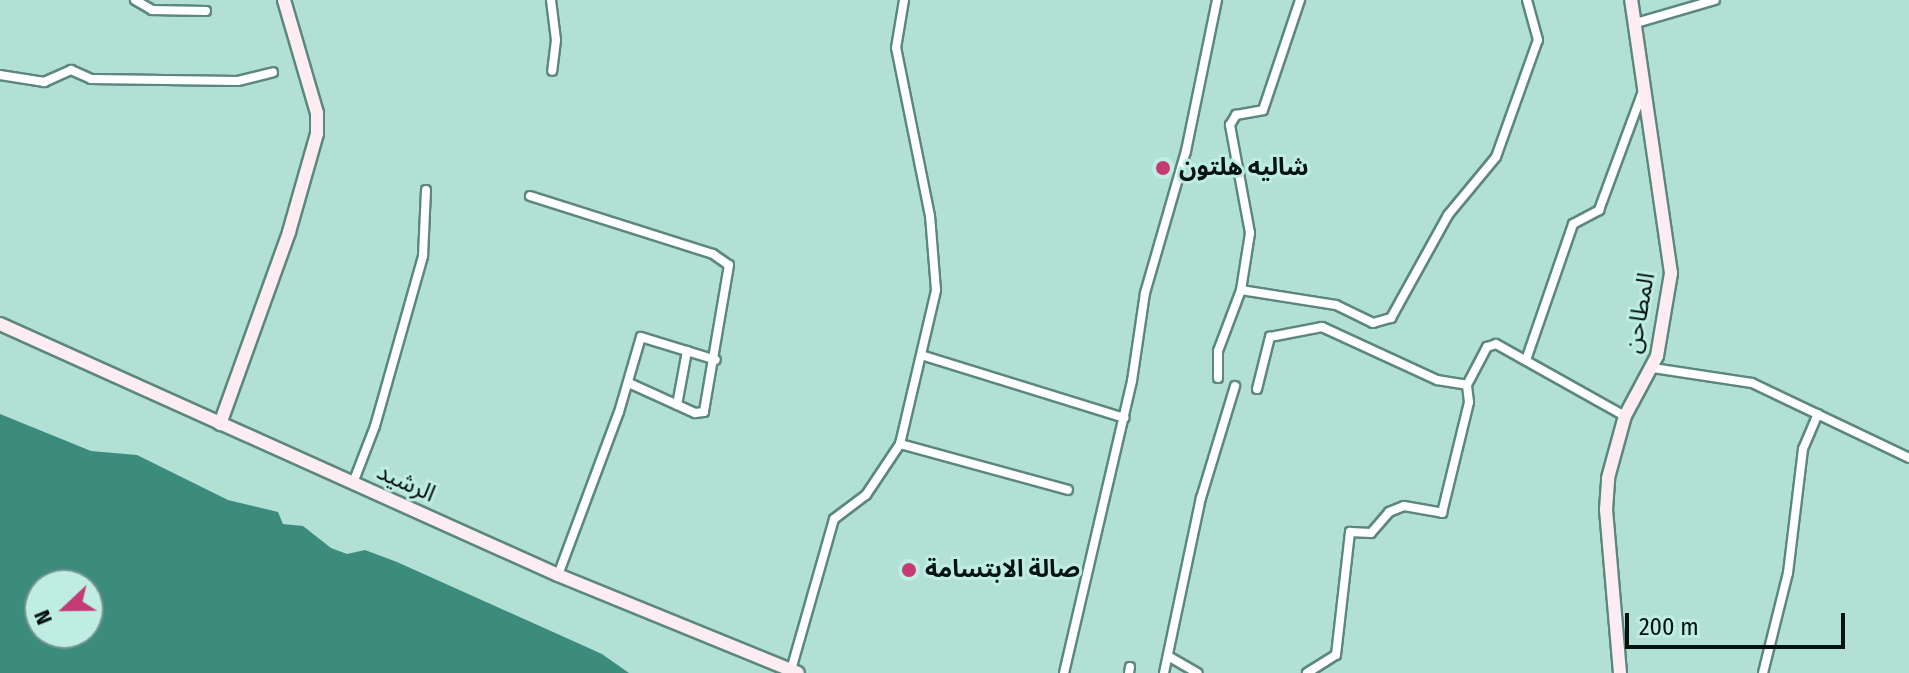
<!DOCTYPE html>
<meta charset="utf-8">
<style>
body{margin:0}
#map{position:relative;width:1909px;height:673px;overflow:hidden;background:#b2e0d5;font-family:"Fira Sans Condensed","Noto Sans Arabic",sans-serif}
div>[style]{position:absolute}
.water>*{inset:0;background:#3c8c7e}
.roads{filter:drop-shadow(2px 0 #5c877e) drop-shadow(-2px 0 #5c877e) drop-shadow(0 2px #5c877e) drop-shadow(0 -2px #5c877e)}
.street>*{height:8px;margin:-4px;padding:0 4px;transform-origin:4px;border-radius:4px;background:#fff}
.secondary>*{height:12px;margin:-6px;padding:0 6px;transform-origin:6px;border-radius:6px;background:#fdedf2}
.dots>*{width:22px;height:22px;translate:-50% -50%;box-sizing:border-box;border:4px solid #bfede2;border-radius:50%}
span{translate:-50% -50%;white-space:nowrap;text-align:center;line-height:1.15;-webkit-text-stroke:6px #bfede2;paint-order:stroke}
.poi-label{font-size:24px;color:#02120f;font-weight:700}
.left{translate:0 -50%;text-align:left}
.street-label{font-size:24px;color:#02120f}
.north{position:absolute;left:24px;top:569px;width:80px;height:80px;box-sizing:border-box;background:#bfede2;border:2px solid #73958e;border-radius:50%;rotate:248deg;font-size:22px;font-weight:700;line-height:32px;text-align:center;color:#02120f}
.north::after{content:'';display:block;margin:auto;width:28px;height:36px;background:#c53b73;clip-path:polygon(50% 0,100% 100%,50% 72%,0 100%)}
.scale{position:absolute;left:1625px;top:613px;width:220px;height:36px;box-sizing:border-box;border:4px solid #02120f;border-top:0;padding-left:10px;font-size:24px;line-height:28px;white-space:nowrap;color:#02120f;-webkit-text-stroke:6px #bfede2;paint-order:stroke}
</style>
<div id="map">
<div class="water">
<i style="clip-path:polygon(evenodd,0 414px,91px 451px,137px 455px,228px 500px,278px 512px,283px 524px,303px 526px,331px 548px,347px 554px,365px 550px,397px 562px,602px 654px,629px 673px,0 673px,0 414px,88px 585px,88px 633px,40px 633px,40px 585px,88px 585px)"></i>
</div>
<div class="roads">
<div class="street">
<i style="left:135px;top:0;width:20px;rotate:30deg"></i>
<i style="left:152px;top:10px;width:54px;rotate:1.1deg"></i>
<i style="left:551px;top:0;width:40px;rotate:82.9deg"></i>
<i style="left:556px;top:40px;width:31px;rotate:97deg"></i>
<i style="left:1636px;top:23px;width:82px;rotate:-16.2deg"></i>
<i style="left:0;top:75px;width:45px;rotate:9deg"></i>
<i style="left:44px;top:82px;width:30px;rotate:-24deg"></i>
<i style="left:71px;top:70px;width:22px;rotate:24deg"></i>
<i style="left:91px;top:79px;width:147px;rotate:0.8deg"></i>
<i style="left:238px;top:81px;width:36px;rotate:-14deg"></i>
<i style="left:530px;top:196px;width:192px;rotate:17.6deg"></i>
<i style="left:713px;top:254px;width:19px;rotate:35deg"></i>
<i style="left:729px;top:265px;width:149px;rotate:99.7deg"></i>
<i style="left:704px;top:412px;width:9px;rotate:174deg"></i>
<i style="left:695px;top:413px;width:72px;rotate:-155.6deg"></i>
<i style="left:1241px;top:290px;width:96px;rotate:9deg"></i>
<i style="left:1336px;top:305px;width:41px;rotate:25.9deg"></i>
<i style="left:1373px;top:323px;width:19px;rotate:-16deg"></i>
<i style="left:1391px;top:318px;width:118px;rotate:-61deg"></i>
<i style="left:1448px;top:215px;width:75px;rotate:-50.4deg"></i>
<i style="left:1496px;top:157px;width:124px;rotate:-70.3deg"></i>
<i style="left:1538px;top:40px;width:41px;rotate:-105.4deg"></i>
<i style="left:921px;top:355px;width:213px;rotate:17.2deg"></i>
<i style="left:1526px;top:360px;width:144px;rotate:-70.9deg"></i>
<i style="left:1573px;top:224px;width:30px;rotate:-28deg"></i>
<i style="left:1599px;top:210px;width:127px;rotate:-69.7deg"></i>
<i style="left:1653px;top:368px;width:100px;rotate:8.6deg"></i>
<i style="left:1752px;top:383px;width:174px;rotate:25.5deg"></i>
<i style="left:1218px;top:378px;width:27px;rotate:-90deg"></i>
<i style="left:1218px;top:351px;width:65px;rotate:-69.3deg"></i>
<i style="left:1241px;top:290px;width:58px;rotate:-81deg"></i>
<i style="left:1250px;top:233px;width:110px;rotate:-100.5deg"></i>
<i style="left:1230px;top:125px;width:12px;rotate:-59deg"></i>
<i style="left:1236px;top:115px;width:27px;rotate:-10deg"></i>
<i style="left:1263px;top:110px;width:116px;rotate:-71.4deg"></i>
<i style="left:1257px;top:389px;width:54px;rotate:-76deg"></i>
<i style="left:1270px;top:337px;width:53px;rotate:-10.9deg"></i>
<i style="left:1322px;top:327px;width:127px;rotate:24.7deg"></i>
<i style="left:1437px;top:380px;width:30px;rotate:9deg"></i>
<i style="left:677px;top:405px;width:55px;rotate:-79.5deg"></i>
<i style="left:900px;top:444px;width:174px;rotate:15.3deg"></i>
<i style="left:353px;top:483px;width:61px;rotate:-68.9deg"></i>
<i style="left:375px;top:426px;width:177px;rotate:-74.2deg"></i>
<i style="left:423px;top:256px;width:66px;rotate:-87.4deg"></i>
<i style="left:558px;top:575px;width:174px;rotate:-69.5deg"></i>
<i style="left:619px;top:412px;width:78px;rotate:-73.7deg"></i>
<i style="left:641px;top:337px;width:78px;rotate:17deg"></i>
<i style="left:1168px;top:656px;width:34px;rotate:30deg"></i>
<i style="left:791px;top:670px;width:157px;rotate:-74.1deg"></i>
<i style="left:834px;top:519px;width:40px;rotate:-37deg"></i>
<i style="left:866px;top:495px;width:61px;rotate:-56.3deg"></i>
<i style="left:900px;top:444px;width:158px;rotate:-76.8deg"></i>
<i style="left:936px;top:290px;width:74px;rotate:-94.6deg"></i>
<i style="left:930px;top:216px;width:171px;rotate:-101.4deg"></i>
<i style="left:896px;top:48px;width:49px;rotate:-80.5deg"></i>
<i style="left:1064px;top:673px;width:300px;rotate:-76.9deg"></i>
<i style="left:1132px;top:381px;width:89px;rotate:-81.6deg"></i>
<i style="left:1145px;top:293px;width:148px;rotate:-73.9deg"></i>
<i style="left:1186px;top:151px;width:154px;rotate:-78.4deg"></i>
<i style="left:1129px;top:673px;width:6px;rotate:-81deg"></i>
<i style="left:1164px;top:673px;width:179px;rotate:-78.1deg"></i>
<i style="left:1201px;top:498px;width:117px;rotate:-73.1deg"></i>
<i style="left:1307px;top:673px;width:34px;rotate:-32deg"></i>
<i style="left:1336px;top:655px;width:124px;rotate:-83.5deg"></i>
<i style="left:1350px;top:532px;width:21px;rotate:3deg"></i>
<i style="left:1371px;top:533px;width:28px;rotate:-49deg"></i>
<i style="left:1389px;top:512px;width:16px;rotate:-22deg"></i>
<i style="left:1404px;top:506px;width:39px;rotate:10deg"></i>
<i style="left:1442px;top:513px;width:114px;rotate:-76.3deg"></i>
<i style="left:1469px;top:402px;width:17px;rotate:-97deg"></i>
<i style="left:1467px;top:385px;width:43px;rotate:-62.2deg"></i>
<i style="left:1487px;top:347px;width:9px;rotate:-18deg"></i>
<i style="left:1496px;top:344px;width:148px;rotate:29.2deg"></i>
<i style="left:1763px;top:673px;width:103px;rotate:-76deg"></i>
<i style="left:1788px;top:573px;width:125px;rotate:-83.1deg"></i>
<i style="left:1803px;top:449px;width:38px;rotate:-67deg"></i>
</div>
<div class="secondary">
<i style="left:0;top:324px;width:612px;rotate:24.22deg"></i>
<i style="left:558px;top:575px;width:259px;rotate:22.2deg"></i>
<i style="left:220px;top:424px;width:204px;rotate:-70.2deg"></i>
<i style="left:289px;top:232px;width:102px;rotate:-74.1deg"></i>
<i style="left:317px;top:134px;width:21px;rotate:-90deg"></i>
<i style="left:317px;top:113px;width:118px;rotate:-106.3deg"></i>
<i style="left:1620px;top:673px;width:164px;rotate:-94.9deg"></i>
<i style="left:1606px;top:510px;width:32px;rotate:-86deg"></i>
<i style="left:1608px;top:478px;width:64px;rotate:-74.7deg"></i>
<i style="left:1625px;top:416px;width:68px;rotate:-61.9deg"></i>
<i style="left:1657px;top:356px;width:84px;rotate:-80.4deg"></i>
<i style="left:1671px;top:273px;width:276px;rotate:-98.3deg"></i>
</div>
</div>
<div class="dots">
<i style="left:1163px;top:168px;background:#c53b73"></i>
<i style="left:909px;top:570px;background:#c53b73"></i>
</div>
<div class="poi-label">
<span class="left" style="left:1179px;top:168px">شاليه هلتون</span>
<span class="left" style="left:925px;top:570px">صالة الابتسامة</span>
</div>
<div class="street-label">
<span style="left:1640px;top:313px;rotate:-80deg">المطاحن</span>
<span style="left:406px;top:483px;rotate:24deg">الرشيد</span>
</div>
<div class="north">N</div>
<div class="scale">200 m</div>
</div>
